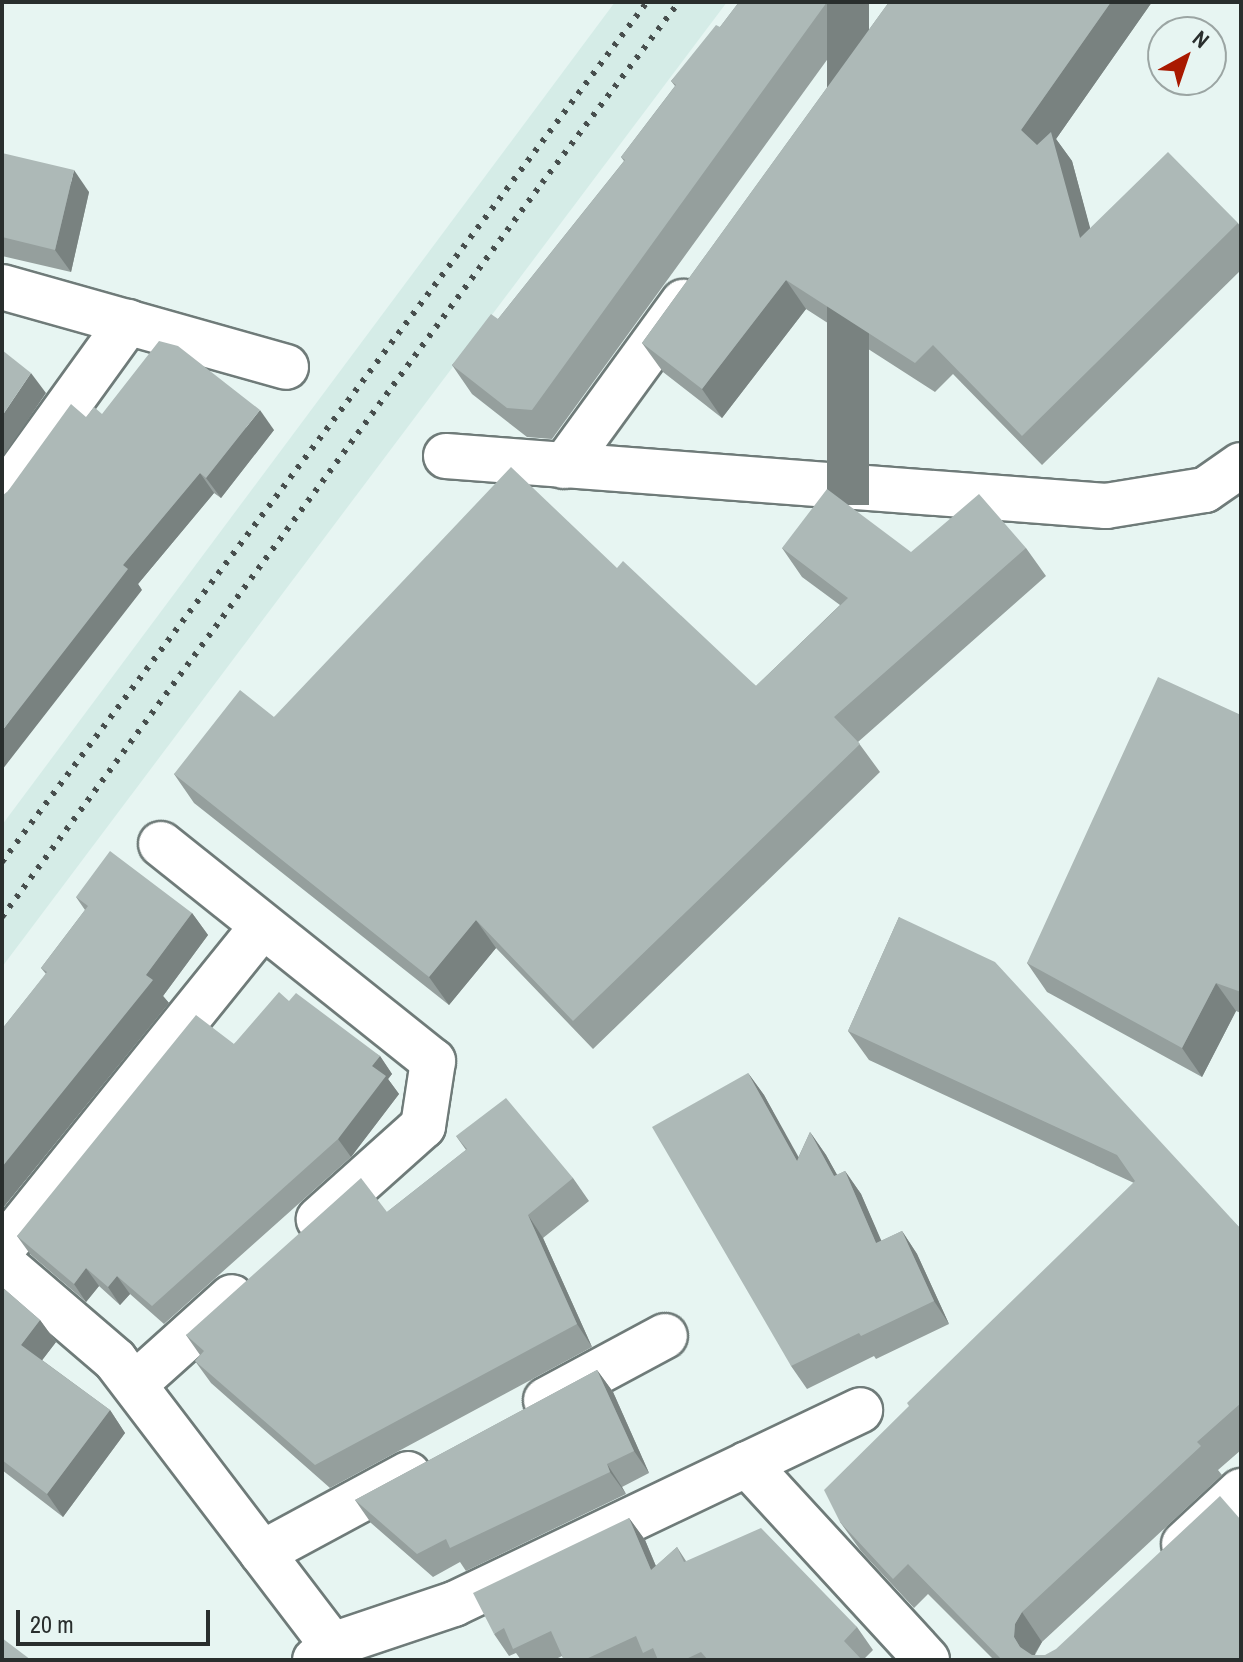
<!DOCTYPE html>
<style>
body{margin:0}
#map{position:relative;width:1243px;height:1662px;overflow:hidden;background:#e7f5f2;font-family:"Archivo Narrow",sans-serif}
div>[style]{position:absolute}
.built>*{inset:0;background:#d5ece7}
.roads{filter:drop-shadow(2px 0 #6f7b79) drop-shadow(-2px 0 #6f7b79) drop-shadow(0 2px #6f7b79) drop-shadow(0 -2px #6f7b79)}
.minor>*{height:44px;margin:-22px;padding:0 22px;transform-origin:22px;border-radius:22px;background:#fff}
.rail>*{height:6px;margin-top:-3px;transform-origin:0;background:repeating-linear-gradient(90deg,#474e4d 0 4px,transparent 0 12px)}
.wall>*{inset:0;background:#959f9d}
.shaded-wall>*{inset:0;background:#798280;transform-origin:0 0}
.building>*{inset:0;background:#adb9b7}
span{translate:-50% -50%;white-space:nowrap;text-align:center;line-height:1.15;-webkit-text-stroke:8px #e7f5f2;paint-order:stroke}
.frame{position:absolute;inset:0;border:4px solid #292e2d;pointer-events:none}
.north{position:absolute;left:1147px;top:16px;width:80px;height:80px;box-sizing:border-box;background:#e7f5f2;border:2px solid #9ba5a3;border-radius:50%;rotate:40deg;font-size:22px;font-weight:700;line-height:32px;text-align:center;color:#292e2d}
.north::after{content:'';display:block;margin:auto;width:28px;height:36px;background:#a91900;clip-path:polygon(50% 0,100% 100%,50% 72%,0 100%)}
.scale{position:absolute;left:16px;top:1610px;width:194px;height:36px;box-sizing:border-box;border:4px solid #292e2d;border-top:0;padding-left:10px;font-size:24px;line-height:28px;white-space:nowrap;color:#292e2d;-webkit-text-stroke:6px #e7f5f2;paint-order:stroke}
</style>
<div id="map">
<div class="built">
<i style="clip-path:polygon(615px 2px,727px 2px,2px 967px,2px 825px)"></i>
</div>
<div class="roads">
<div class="minor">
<i style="left:2px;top:287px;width:295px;rotate:15.7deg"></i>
<i style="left:446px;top:456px;width:662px;rotate:4.33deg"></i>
<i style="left:1106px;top:506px;width:100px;rotate:-9.2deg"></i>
<i style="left:1205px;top:490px;width:44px;rotate:-34.8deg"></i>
<i style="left:564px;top:466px;width:203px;rotate:-54deg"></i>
<i style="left:2px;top:497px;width:216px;rotate:-54.2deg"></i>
<i style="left:161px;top:844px;width:348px;rotate:38.6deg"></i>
<i style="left:433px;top:1061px;width:66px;rotate:98.7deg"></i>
<i style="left:423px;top:1126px;width:140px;rotate:138.2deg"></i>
<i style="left:2px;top:1249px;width:414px;rotate:-51.1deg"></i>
<i style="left:2px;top:1263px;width:149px;rotate:40.6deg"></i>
<i style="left:115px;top:1360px;width:358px;rotate:52.7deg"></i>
<i style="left:135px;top:1384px;width:130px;rotate:-41.9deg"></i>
<i style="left:546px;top:1400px;width:135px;rotate:-28.3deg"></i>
<i style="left:747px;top:1464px;width:266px;rotate:47.4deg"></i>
<i style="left:1184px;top:1544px;width:78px;rotate:-42.9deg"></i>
<i style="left:262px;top:1553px;width:166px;rotate:-28.4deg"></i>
<i style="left:315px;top:1660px;width:23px;rotate:-41deg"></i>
<i style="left:332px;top:1645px;width:129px;rotate:-18.6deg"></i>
<i style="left:454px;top:1604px;width:450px;rotate:-25.5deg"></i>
</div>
</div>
<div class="rail">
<i style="left:2px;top:862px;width:1075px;rotate:-53.13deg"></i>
<i style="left:2px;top:917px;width:911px;rotate:-53.66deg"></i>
<i style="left:542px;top:183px;width:227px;rotate:-52.9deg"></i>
</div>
<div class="wall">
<i style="clip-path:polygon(739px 2px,869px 2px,552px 439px,527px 437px,472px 394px,452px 365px,498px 319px,624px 161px,621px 157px,675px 86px,671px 81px,720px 27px)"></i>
<i style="clip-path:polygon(889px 2px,1152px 2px,1056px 139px,1072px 161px,1090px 229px,1238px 223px,1241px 228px,1241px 270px,1042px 465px,953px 374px,935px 392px,806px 309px,722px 418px,663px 372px,642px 343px)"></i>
<i style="clip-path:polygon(2px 153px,89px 192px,71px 272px,2px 256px)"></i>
<i style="clip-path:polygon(102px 414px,274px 430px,221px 498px,214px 493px,138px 584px,142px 590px,8px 491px,86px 417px)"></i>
<i style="clip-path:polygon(782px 548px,911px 552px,1026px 548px,1046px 576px,858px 742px,880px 772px,593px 1049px,496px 948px,449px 1005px,194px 803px,174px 774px,274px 717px,617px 568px,756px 686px,840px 605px,802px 577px)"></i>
<i style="clip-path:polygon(1241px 715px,1241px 1013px,1236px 1011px,1202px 1077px,1047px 992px,1027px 963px)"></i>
<i style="clip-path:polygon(76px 897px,192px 913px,208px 935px,163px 996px,169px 1003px,2px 1209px,2px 1029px,46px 974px,41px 968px,85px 910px)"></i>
<i style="clip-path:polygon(899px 917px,1241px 1229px,1241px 1450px,1218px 1470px,1222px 1475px,1042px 1642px,1035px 1655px,1241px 1660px,994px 1660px,928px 1594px,914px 1608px,861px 1551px,840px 1522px,1134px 1183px,869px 1060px,848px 1031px)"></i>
<i style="clip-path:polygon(289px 1001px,380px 1056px,392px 1074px,388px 1079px,399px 1094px,351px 1157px,164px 1324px,130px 1294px,120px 1305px,99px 1286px,86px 1302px,30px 1254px,17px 1236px,234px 1044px)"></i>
<i style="clip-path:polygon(748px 1073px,764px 1095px,798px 1158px,810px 1132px,826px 1155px,837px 1175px,845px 1171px,861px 1194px,881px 1241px,902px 1231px,917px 1254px,949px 1324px,876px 1359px,874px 1356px,807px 1389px,791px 1366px)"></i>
<i style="clip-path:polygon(456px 1136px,573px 1178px,589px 1201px,543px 1238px,592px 1347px,330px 1488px,211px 1383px,195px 1361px,200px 1355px,186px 1335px,387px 1212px,466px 1150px)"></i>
<i style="clip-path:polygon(2px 1287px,40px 1320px,56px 1342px,42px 1360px,110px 1410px,125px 1433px,63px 1517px,2px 1470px)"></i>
<i style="clip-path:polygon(597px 1370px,613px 1392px,649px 1473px,622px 1487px,626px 1494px,466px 1571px,460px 1562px,433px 1577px,371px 1523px,355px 1500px)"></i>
<i style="clip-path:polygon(629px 1518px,645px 1540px,656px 1566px,677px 1547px,686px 1561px,857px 1627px,873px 1650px,863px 1660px,564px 1660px,562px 1656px,554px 1660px,521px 1660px,516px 1653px,509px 1656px,494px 1634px)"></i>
</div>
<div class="shaded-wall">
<i style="left:827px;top:2px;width:42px;height:503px"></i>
<i style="clip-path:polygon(1111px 2px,1152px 2px,1056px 139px,1072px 161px,1101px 268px,1080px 238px,1041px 160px,1021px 130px)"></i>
<i style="clip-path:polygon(74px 170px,89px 192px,71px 272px,55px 250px)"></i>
<i style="clip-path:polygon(786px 280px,806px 309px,722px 418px,702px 389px)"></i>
<i style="clip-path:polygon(31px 373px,46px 393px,2px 458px,2px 416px)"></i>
<i style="clip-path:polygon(260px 410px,274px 430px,221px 498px,206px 478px)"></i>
<i style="clip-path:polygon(200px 473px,214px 493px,138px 584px,142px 590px,2px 770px,2px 731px,123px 565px)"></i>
<i style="clip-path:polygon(192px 913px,208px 935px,163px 996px,169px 1003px,2px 1209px,2px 1167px)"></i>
<i style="clip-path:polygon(476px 920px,496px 948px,449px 1005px,429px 977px)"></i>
<i style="clip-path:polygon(1216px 983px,1236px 1011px,1202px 1077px,1182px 1048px)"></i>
<i style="clip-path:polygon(380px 1056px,392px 1074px,388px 1079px,399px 1094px,351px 1157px,338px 1139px,372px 1066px)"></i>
<i style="clip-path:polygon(748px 1073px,764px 1095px,813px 1183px,797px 1161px)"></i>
<i style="clip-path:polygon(810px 1132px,826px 1155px,850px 1198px,834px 1176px)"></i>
<i style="clip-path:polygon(845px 1171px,861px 1194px,892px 1265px,876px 1243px)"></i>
<i style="clip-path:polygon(528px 1215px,543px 1238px,592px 1347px,577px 1324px)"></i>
<i style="clip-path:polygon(902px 1231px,917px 1254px,949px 1324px,934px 1301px)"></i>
<i style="clip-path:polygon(86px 1268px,99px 1286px,86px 1302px,74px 1284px)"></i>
<i style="clip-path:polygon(117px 1276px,130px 1294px,120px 1305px,108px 1287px)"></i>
<i style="clip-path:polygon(40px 1320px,56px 1342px,37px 1367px,21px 1345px)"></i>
<i style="clip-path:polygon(597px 1370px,613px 1392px,649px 1473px,634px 1451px)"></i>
<i style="clip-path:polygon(110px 1410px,125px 1433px,63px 1517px,47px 1494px)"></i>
<i style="clip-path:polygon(607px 1464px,622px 1487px,626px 1494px,610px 1472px)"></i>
<i style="clip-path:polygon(629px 1518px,645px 1540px,667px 1593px,651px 1570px)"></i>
<i style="clip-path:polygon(1022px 1612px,1042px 1642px,1035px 1653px,1035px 1660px,1020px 1647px,1014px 1637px,1015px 1624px)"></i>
</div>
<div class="building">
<i style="clip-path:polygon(739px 2px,827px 2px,532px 410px,507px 408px,452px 365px,491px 314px,498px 319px,625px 160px,621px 157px,676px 85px,671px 81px,716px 25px,720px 27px)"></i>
<i style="clip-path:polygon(889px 2px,1111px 2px,1021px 130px,1037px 145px,1051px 132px,1080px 238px,1168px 152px,1238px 223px,1022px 436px,933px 345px,915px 363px,786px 280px,702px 389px,642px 343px)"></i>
<i style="clip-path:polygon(2px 153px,74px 170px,55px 250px,2px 237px)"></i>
<i style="clip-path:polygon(159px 341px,178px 346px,260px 410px,206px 478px,200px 473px,123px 565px,128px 569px,2px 731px,2px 496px,8px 491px,71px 404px,86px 417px,94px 407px,102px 414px)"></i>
<i style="clip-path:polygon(2px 350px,31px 373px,2px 416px)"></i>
<i style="clip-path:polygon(511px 467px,617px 568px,623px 561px,756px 686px,848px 598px,782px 548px,827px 489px,911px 552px,979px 494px,1026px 548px,834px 717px,860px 744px,573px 1021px,476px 920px,429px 977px,174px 774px,240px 690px,274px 717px)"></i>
<i style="clip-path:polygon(1158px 677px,1241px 715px,1241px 992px,1216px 983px,1182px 1048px,1027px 963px)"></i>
<i style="clip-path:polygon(110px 851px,192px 913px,146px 975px,153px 980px,2px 1167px,2px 1029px,47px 972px,41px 968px,88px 906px,76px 897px)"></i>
<i style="clip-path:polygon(899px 917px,995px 962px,1241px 1229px,1241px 1403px,1197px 1442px,1201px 1446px,1022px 1612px,1015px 1624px,1014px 1637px,1020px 1647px,1032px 1655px,1045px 1655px,1056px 1649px,1220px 1496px,1241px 1520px,1241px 1660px,1002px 1660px,908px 1564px,893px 1579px,840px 1522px,824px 1490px,909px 1406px,907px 1403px,1135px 1181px,1117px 1155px,848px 1031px)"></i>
<i style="clip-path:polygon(279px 992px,289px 1001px,296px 993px,380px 1056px,372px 1066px,386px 1076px,338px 1139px,152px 1306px,117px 1276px,108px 1287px,86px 1268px,74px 1284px,17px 1236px,196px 1015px,234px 1044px)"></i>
<i style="clip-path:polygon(748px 1073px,797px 1161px,810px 1132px,834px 1176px,845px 1171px,876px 1243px,902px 1231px,934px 1301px,861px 1336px,859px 1333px,791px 1366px,652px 1127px)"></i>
<i style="clip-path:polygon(506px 1098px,573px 1178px,528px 1215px,577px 1324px,315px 1465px,195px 1361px,204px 1351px,186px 1335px,361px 1178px,387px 1212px,467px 1149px,456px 1136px)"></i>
<i style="clip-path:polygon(2px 1287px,40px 1320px,21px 1345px,110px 1410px,47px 1494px,2px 1460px)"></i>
<i style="clip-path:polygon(597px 1370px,634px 1451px,607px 1464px,610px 1472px,450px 1548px,446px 1539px,417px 1554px,355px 1500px)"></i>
<i style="clip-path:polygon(629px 1518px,651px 1570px,677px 1547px,684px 1562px,761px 1528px,857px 1627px,844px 1641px,862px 1660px,708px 1660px,701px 1652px,684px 1660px,658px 1660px,653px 1648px,643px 1653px,636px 1636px,584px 1660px,564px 1660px,551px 1631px,513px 1649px,504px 1628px,494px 1634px,473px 1593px)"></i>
<i style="clip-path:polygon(2px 1638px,31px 1660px,2px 1660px)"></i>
</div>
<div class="frame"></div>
<div class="north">N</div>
<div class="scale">20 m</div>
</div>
